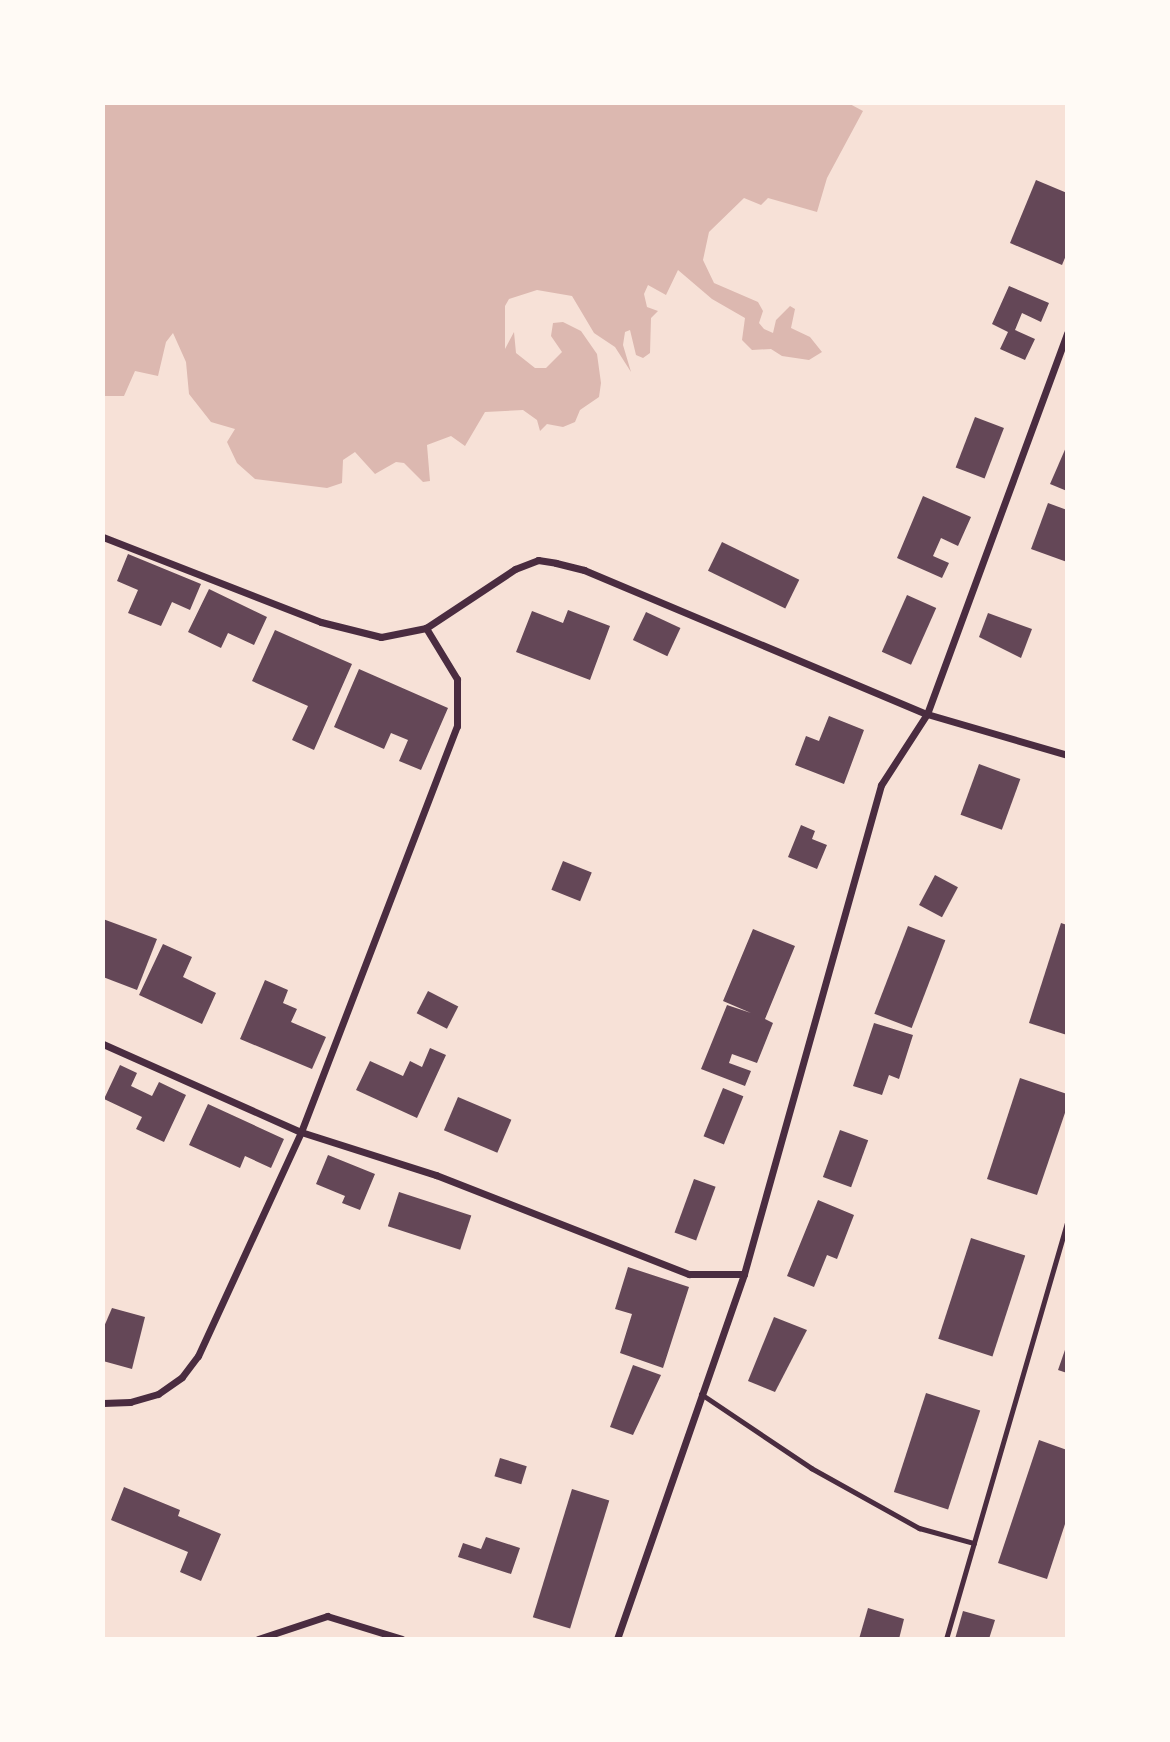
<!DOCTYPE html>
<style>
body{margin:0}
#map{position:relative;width:1170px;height:1742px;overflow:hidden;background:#f7e1d7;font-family:Ubuntu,sans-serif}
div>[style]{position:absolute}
.water>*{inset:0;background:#dcb8b0}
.building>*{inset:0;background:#644757;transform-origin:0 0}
.service>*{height:5px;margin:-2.5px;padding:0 2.5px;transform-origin:2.5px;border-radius:2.5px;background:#4a2c40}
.minor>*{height:7px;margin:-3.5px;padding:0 3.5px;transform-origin:3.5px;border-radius:3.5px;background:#4a2c40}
span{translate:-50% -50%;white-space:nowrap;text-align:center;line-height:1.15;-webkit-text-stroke:7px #fffaf5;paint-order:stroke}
.frame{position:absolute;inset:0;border:105px solid #fffaf5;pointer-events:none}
</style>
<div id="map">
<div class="water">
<i style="clip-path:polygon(103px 103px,848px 103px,863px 111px,827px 178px,817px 212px,768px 198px,761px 205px,744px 198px,709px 232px,703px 260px,714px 283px,758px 302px,763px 311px,759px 323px,764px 329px,773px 333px,776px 320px,790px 306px,795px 309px,791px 328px,810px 337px,822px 352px,809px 360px,782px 356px,771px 349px,752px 350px,742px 340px,745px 318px,712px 299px,678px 270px,666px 295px,648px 285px,644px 294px,647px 307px,658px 311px,651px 318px,650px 353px,643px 358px,636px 355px,630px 330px,625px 332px,623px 345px,631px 372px,615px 347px,594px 333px,572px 296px,537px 290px,509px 299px,505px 306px,505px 349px,514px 332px,516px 353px,535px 368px,546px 368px,562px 352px,551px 336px,553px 323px,563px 322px,581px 331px,597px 354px,601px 383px,599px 397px,580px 410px,575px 422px,563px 427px,547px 424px,540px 431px,537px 420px,523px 410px,485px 412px,465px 446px,451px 436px,427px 445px,430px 481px,423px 482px,404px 463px,396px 462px,375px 474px,355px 452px,343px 460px,342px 483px,327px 488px,255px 479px,237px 463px,227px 442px,235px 429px,211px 422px,189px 394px,186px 362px,173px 333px,166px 342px,158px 376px,135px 371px,124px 396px,103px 396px)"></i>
</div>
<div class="building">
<i style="clip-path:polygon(1036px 180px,1067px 193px,1067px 253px,1062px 265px,1010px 243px)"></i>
<i style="clip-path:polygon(1009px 286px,1049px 303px,1041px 322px,1022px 313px,1015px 330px,1035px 339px,1025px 360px,1000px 349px,1008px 332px,992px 324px)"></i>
<i style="left:975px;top:417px;width:31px;height:54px;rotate:21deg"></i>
<i style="clip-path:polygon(1067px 445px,1067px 491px,1050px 484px)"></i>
<i style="clip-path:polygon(923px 496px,971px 517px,958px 546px,941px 538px,933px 556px,949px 563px,942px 578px,897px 558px)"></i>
<i style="clip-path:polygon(1048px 503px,1067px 510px,1067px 562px,1031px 549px)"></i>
<i style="left:722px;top:542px;width:86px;height:32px;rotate:26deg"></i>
<i style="clip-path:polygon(128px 554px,201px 584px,190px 610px,172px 602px,161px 626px,128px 613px,138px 590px,117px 581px)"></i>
<i style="clip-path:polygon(209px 589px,267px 617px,254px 645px,228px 633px,221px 648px,188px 632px)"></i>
<i style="left:907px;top:595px;width:32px;height:62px;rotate:24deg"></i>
<i style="clip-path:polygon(568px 610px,610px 626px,590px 680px,516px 652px,532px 611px,563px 623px)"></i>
<i style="left:646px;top:612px;width:38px;height:31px;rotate:25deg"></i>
<i style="clip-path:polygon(988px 613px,1032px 629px,1021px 658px,979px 637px)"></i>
<i style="clip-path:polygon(275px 630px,352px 664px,314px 750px,292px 740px,308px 706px,252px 681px)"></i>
<i style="clip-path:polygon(359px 669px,448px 708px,421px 770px,399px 761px,408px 740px,391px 733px,384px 749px,334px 727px)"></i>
<i style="clip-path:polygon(829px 716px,864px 730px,844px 784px,795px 765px,806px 736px,819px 741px)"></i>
<i style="left:979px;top:764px;width:44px;height:54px;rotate:20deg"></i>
<i style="clip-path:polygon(801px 825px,815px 831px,812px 839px,827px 845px,817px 869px,788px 857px)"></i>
<i style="left:563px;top:861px;width:31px;height:31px;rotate:22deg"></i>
<i style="left:935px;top:875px;width:26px;height:34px;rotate:28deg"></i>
<i style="clip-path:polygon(103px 919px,157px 939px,137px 990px,103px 977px)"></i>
<i style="clip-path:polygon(1061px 923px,1067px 925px,1067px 1035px,1029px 1023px)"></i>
<i style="left:908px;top:926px;width:40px;height:94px;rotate:21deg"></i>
<i style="clip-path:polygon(753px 929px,795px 946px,765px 1019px,773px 1023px,757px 1063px,732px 1054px,729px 1063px,751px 1071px,745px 1086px,701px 1069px,727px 1005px,751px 1013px,723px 1001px)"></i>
<i style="clip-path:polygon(163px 944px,192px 957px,183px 977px,216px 993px,202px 1024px,139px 995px)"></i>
<i style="clip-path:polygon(265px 980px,288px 990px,283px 1003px,297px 1009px,291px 1022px,326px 1037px,312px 1069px,240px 1039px)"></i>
<i style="left:428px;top:991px;width:34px;height:25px;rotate:27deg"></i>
<i style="clip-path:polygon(874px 1023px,913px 1035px,899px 1079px,889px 1075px,882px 1095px,853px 1086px)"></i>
<i style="clip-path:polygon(430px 1048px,446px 1055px,417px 1118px,356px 1090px,370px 1061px,403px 1076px,410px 1061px,422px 1067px)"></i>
<i style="clip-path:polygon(120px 1065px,137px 1073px,131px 1086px,152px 1096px,159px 1082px,186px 1095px,164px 1142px,136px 1129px,142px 1117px,104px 1099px)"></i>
<i style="clip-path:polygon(1020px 1078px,1067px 1094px,1067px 1107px,1037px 1195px,987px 1179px)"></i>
<i style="left:723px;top:1088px;width:22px;height:52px;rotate:22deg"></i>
<i style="left:458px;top:1097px;width:58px;height:36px;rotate:23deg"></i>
<i style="clip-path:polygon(208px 1104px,284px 1139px,271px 1168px,245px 1156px,240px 1168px,189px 1145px)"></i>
<i style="left:840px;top:1130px;width:30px;height:50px;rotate:20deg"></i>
<i style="clip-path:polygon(328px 1155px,375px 1174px,360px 1210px,342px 1203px,345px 1196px,316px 1184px)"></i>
<i style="left:694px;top:1179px;width:23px;height:57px;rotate:20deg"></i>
<i style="left:399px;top:1192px;width:76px;height:36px;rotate:18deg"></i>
<i style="clip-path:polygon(818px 1200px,854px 1215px,837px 1259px,827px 1255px,814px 1287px,787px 1276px)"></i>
<i style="left:971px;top:1238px;width:57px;height:106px;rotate:18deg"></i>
<i style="clip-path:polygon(628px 1267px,689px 1287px,663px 1368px,620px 1353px,632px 1314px,615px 1309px)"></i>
<i style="clip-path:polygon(112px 1308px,145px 1317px,132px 1369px,103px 1361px,103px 1329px)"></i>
<i style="clip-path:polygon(774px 1317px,807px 1330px,775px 1392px,748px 1381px)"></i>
<i style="clip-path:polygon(1066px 1347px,1067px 1347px,1067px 1373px,1058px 1370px)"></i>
<i style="clip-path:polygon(633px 1365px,661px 1375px,633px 1435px,610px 1427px)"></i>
<i style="left:926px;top:1393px;width:57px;height:104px;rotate:18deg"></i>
<i style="clip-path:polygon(1039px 1440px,1067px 1450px,1067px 1518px,1047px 1579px,998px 1563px)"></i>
<i style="left:500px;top:1458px;width:28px;height:19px;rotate:17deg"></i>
<i style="clip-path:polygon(124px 1487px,180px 1510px,178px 1516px,221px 1534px,201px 1581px,180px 1572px,188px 1552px,111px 1520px)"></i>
<i style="left:572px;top:1489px;width:39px;height:134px;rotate:17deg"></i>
<i style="clip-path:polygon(486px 1537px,520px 1548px,511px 1574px,458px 1557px,463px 1543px,481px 1549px)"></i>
<i style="clip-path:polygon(868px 1608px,904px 1619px,899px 1639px,859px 1639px)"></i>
<i style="clip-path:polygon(963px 1611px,995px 1620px,989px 1639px,955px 1639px)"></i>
</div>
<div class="service">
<i style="left:701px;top:1394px;width:133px;rotate:33.9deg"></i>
<i style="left:811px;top:1468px;width:124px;rotate:29.1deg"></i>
<i style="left:919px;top:1528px;width:57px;rotate:15.3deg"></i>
<i style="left:946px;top:1639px;width:434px;rotate:-73.8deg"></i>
</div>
<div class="minor">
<i style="left:103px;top:537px;width:234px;rotate:21.3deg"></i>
<i style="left:321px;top:622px;width:62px;rotate:14deg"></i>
<i style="left:381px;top:637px;width:46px;rotate:-11.3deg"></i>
<i style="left:426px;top:628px;width:107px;rotate:-33.5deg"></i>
<i style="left:515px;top:569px;width:25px;rotate:-21deg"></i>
<i style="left:538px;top:560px;width:18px;rotate:9deg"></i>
<i style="left:556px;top:563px;width:29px;rotate:14deg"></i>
<i style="left:584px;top:570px;width:372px;rotate:22.8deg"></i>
<i style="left:927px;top:714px;width:146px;rotate:16.3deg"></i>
<i style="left:103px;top:1044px;width:217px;rotate:24deg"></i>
<i style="left:301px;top:1132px;width:142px;rotate:17.7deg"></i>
<i style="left:436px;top:1175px;width:272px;rotate:21.4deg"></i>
<i style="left:689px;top:1274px;width:55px"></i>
<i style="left:103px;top:1403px;width:27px;rotate:-2deg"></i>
<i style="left:130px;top:1402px;width:29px;rotate:-16deg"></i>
<i style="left:158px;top:1394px;width:29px;rotate:-35deg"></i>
<i style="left:182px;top:1377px;width:26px;rotate:-53deg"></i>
<i style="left:198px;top:1356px;width:247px;rotate:-65.3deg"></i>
<i style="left:301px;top:1132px;width:435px;rotate:-69deg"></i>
<i style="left:457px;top:726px;width:47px;rotate:-90deg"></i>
<i style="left:457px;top:679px;width:60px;rotate:-121.3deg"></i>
<i style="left:258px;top:1639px;width:73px;rotate:-18.4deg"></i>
<i style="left:327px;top:1616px;width:78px;rotate:17deg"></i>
<i style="left:617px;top:1639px;width:386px;rotate:-70.8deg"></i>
<i style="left:744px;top:1274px;width:508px;rotate:-74.35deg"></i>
<i style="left:881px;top:785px;width:85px;rotate:-57.1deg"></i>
<i style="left:927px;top:714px;width:406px;rotate:-69.8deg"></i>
</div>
<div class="frame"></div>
</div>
